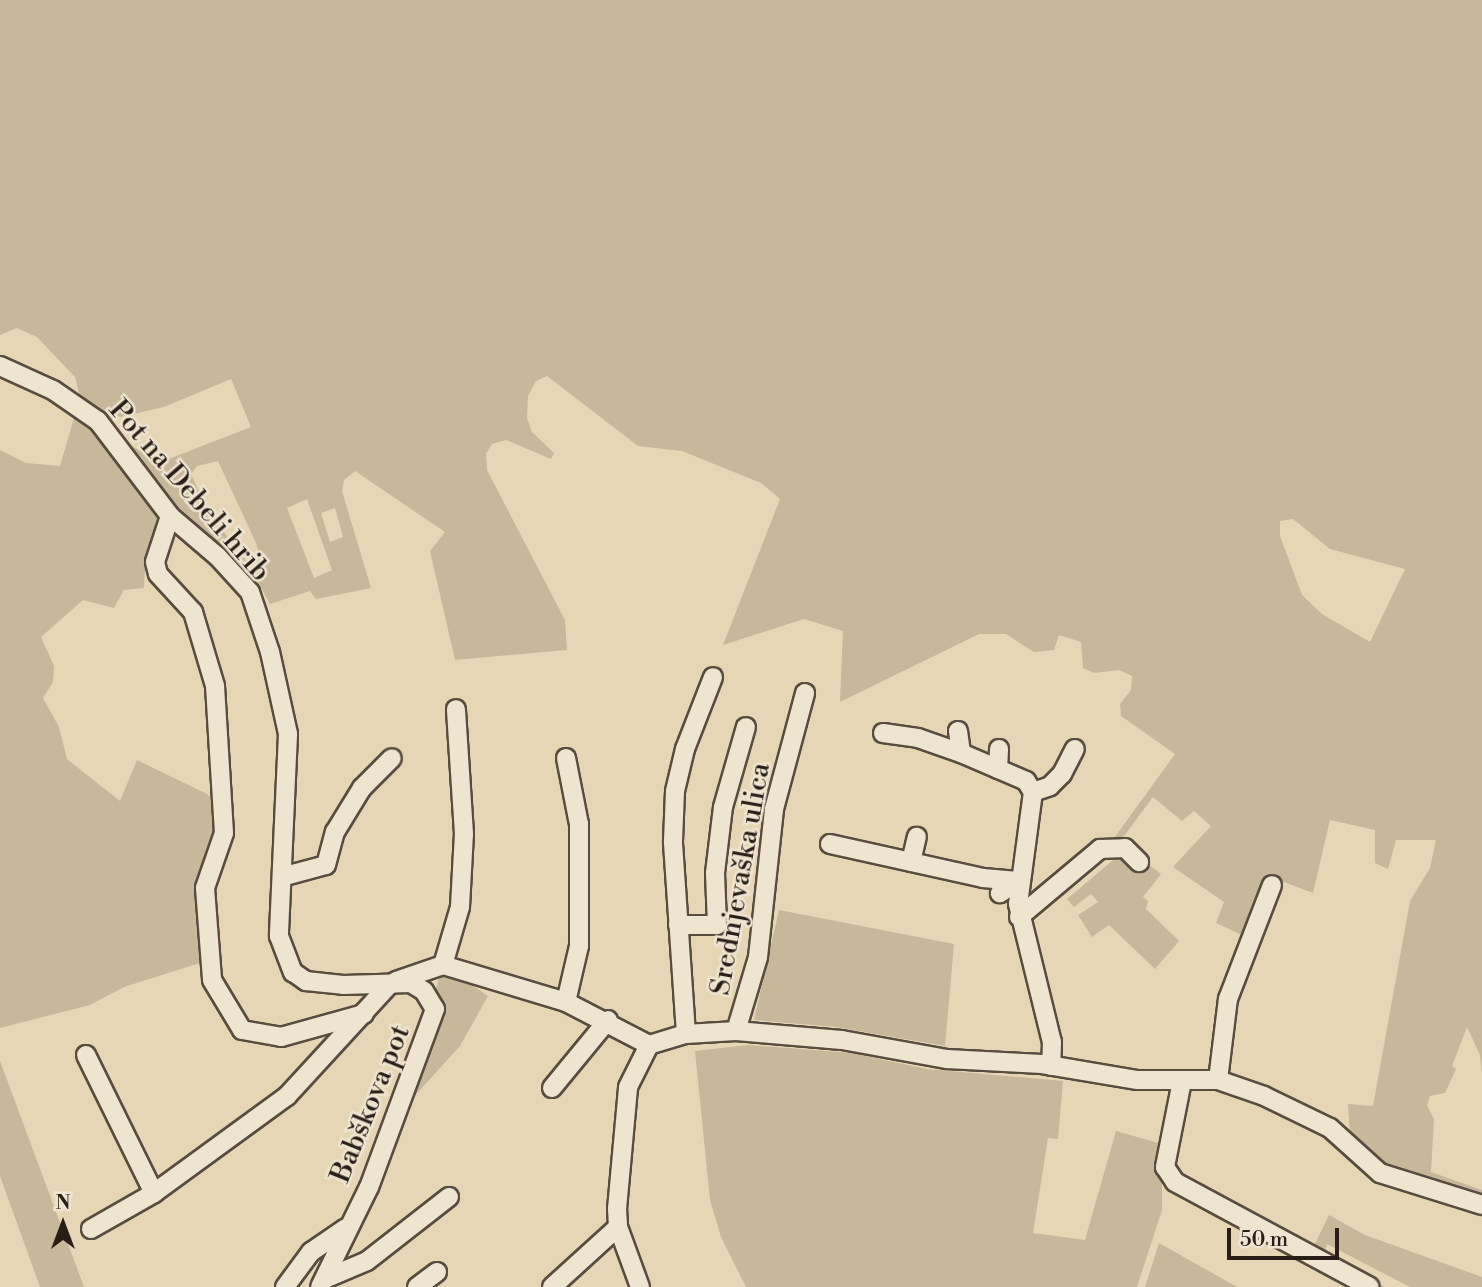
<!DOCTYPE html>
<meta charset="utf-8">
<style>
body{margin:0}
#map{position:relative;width:1482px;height:1287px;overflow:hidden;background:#e7d6b6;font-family:"Libre Bodoni",serif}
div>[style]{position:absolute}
.green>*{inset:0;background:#c7b79b}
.roads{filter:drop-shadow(2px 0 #584c3f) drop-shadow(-2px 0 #584c3f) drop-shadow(0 2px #584c3f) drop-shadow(0 -2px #584c3f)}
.street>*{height:18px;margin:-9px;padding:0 9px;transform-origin:9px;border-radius:9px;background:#efe4d0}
span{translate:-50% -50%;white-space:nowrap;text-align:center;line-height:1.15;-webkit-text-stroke:5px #efe4d0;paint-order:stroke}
.street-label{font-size:28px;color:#291e17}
.north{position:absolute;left:28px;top:1189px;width:70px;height:70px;-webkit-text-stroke:5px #efe4d0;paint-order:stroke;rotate:0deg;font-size:19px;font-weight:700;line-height:28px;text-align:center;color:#291e17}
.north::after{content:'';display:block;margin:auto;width:24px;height:32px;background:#291e17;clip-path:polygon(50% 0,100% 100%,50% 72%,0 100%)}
.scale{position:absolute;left:1227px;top:1228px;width:112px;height:32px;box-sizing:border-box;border:4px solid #291e17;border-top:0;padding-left:9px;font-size:21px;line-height:24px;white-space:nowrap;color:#291e17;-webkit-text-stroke:5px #efe4d0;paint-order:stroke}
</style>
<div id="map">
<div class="green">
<i style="clip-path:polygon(evenodd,0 0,1482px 0,1482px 1073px,1480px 1055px,1467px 1027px,1452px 1066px,1456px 1069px,1445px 1093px,1430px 1096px,1427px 1105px,1434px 1119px,1431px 1172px,1482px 1190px,1482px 1200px,1392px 1175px,1350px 1136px,1348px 1104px,1373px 1106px,1410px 901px,1430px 868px,1436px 840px,1396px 840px,1388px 869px,1375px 863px,1375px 830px,1330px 820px,1313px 893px,1268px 876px,1246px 937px,1216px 923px,1224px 902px,1173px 867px,1211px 826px,1194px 811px,1182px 821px,1153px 797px,1116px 847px,1112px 841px,1175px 754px,1121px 716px,1120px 704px,1131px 690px,1132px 676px,1119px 670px,1094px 673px,1083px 668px,1081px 642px,1059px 635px,1054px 650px,1034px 652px,1006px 634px,979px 634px,840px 702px,843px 631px,804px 619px,723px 645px,780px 499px,761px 483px,682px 451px,638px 446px,547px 376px,536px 381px,528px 396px,527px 418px,532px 432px,554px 453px,551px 459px,506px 440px,492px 444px,486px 454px,487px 470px,565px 620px,567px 650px,455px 660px,430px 551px,445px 532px,355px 471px,344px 480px,342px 491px,371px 588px,316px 599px,310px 591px,270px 604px,258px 582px,177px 522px,156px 567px,145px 568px,144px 588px,124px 590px,114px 608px,83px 600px,41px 637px,54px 666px,53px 682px,43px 698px,59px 727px,67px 759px,120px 801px,137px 760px,207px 794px,222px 810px,214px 846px,203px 962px,124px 987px,90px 1005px,0 1028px,0 450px,26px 463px,60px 466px,80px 397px,75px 377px,37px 337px,17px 328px,0 335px,0 0,231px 379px,251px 427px,161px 462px,119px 439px,107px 420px,164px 407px,231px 379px,0 0,218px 461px,256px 543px,260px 557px,255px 562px,247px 562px,209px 513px,191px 474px,197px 466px,218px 461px,0 0,307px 499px,332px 570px,314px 578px,287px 508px,307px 499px,0 0,335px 508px,343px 537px,330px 542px,321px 513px,335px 508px,0 0,1293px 519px,1330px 549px,1405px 569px,1370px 642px,1322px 614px,1302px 595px,1280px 536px,1280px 521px,1293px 519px)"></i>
<i style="clip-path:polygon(1118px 856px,1140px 873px,1148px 864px,1161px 874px,1143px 897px,1148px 901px,1146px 909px,1179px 941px,1155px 969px,1109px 925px,1092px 937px,1078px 915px,1098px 902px,1091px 894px,1074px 907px,1067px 899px)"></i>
<i style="clip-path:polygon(779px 910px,954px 944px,945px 1046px,836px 1027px,754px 1020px)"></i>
<i style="clip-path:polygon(443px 965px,488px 996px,460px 1046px,410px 1101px,444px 1010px,436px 989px)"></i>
<i style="clip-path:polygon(748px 1045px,851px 1053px,927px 1069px,1063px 1081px,1058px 1139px,1048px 1138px,1033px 1233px,1085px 1240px,1116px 1131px,1169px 1146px,1162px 1183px,1162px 1210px,1137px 1287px,746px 1287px,721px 1237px,710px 1200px,695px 1051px)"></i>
<i style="clip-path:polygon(0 1061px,84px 1287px,40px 1287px,0 1176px)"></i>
<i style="clip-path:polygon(1329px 1215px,1365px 1235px,1482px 1277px,1482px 1287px,1410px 1287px,1327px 1244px,1324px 1256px,1385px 1287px,1371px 1287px,1308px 1258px)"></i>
<i style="clip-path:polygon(1159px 1243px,1237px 1287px,1145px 1287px)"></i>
</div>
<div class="roads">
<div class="street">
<i style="left:0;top:366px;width:58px;rotate:24.4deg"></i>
<i style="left:53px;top:390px;width:55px;rotate:34.6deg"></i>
<i style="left:98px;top:421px;width:119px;rotate:52.8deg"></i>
<i style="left:170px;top:516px;width:63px;rotate:40.5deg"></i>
<i style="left:218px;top:557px;width:47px;rotate:47.6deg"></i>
<i style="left:250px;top:592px;width:63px;rotate:71.6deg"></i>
<i style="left:270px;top:652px;width:84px;rotate:77.6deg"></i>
<i style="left:288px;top:734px;width:202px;rotate:92.6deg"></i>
<i style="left:279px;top:936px;width:39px;rotate:69deg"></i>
<i style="left:293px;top:972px;width:16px;rotate:35deg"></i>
<i style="left:306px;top:981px;width:37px;rotate:6deg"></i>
<i style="left:343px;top:985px;width:68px;rotate:-1.7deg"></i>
<i style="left:411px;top:983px;width:15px;rotate:32deg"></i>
<i style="left:424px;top:991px;width:21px;rotate:59deg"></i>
<i style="left:435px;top:1009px;width:190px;rotate:110.3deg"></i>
<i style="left:369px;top:1187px;width:111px;rotate:116.1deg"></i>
<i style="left:170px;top:516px;width:48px;rotate:108.1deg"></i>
<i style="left:155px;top:562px;width:12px;rotate:76deg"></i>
<i style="left:158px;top:574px;width:52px;rotate:47.4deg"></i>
<i style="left:193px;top:612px;width:77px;rotate:73.4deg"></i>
<i style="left:215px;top:686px;width:147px;rotate:86.5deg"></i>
<i style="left:224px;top:833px;width:58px;rotate:109.1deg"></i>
<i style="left:205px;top:888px;width:92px;rotate:85.6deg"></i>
<i style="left:212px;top:980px;width:58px;rotate:59deg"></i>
<i style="left:242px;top:1030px;width:40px;rotate:10deg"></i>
<i style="left:281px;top:1037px;width:86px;rotate:-15.5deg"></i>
<i style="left:958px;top:731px;width:22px;rotate:82deg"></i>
<i style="left:883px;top:733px;width:35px;rotate:8deg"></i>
<i style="left:918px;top:738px;width:46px;rotate:19.2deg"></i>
<i style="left:961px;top:753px;width:71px;rotate:23.3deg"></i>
<i style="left:1026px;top:781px;width:13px;rotate:58deg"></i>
<i style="left:1033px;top:792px;width:113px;rotate:97.6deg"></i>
<i style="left:1018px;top:904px;width:142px;rotate:76.2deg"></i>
<i style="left:1052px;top:1042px;width:24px;rotate:92deg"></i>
<i style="left:566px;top:758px;width:67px;rotate:78.9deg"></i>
<i style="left:579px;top:824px;width:122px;rotate:90deg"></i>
<i style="left:579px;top:946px;width:57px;rotate:103.1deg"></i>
<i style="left:998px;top:769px;width:20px;rotate:-87deg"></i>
<i style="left:1033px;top:792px;width:18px;rotate:-19deg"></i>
<i style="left:1050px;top:786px;width:17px;rotate:-45deg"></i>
<i style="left:1062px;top:774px;width:28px;rotate:-63deg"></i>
<i style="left:830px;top:844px;width:157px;rotate:12.5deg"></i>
<i style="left:983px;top:878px;width:35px;rotate:5deg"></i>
<i style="left:1018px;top:881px;width:22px;rotate:146deg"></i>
<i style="left:911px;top:862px;width:26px;rotate:-77deg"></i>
<i style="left:285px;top:876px;width:42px;rotate:-15deg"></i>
<i style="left:326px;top:865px;width:34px;rotate:-75deg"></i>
<i style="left:335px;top:832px;width:52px;rotate:-58.5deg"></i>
<i style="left:362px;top:788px;width:42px;rotate:-45deg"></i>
<i style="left:1019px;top:917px;width:106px;rotate:-40deg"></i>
<i style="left:1100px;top:849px;width:25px;rotate:-2deg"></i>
<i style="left:1125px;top:848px;width:20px;rotate:45deg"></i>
<i style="left:678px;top:925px;width:39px"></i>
<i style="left:717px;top:925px;width:52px;rotate:-92.2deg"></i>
<i style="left:715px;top:873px;width:66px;rotate:-83.1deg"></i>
<i style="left:723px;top:807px;width:83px;rotate:-74deg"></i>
<i style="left:443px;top:965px;width:60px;rotate:-73.7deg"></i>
<i style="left:460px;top:907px;width:73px;rotate:-86.9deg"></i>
<i style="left:464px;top:834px;width:125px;rotate:-93.7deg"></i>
<i style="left:396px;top:981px;width:50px;rotate:-18.8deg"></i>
<i style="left:443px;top:965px;width:128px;rotate:16.7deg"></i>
<i style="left:566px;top:1002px;width:93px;rotate:27.4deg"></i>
<i style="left:736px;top:1031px;width:77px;rotate:-73.4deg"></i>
<i style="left:758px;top:957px;width:149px;rotate:-83.8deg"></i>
<i style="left:774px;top:809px;width:120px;rotate:-75deg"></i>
<i style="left:686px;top:1034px;width:193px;rotate:-93.9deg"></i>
<i style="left:673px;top:841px;width:50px;rotate:-87.7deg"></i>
<i style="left:675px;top:791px;width:43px;rotate:-76.6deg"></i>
<i style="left:685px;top:749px;width:77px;rotate:-68.7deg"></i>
<i style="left:649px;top:1045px;width:39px;rotate:-17deg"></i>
<i style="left:686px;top:1034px;width:50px;rotate:-3.4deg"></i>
<i style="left:736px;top:1031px;width:106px;rotate:4.9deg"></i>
<i style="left:842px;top:1040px;width:107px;rotate:10.3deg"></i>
<i style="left:947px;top:1059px;width:95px;rotate:3deg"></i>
<i style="left:1042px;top:1064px;width:97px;rotate:9.5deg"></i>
<i style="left:1138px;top:1080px;width:80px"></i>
<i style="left:1218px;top:1080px;width:49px;rotate:19.2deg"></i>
<i style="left:1264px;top:1096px;width:73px;rotate:25.9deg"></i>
<i style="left:1330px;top:1128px;width:67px;rotate:42deg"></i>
<i style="left:1380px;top:1173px;width:107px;rotate:17.4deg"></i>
<i style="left:86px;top:1055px;width:154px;rotate:63.8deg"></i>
<i style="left:1218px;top:1080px;width:82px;rotate:-83deg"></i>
<i style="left:1228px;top:999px;width:122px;rotate:-68.9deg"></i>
<i style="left:1182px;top:1081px;width:88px;rotate:101.2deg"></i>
<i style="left:1165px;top:1167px;width:18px;rotate:56deg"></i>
<i style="left:1175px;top:1182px;width:221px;rotate:28.3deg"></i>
<i style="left:552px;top:1088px;width:88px;rotate:-50.5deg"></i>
<i style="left:91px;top:1229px;width:73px;rotate:-29.7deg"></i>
<i style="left:154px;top:1193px;width:165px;rotate:-36.1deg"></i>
<i style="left:287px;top:1096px;width:152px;rotate:-47.4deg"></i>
<i style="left:327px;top:1278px;width:43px;rotate:-23deg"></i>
<i style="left:367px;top:1261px;width:104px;rotate:-38deg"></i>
<i style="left:285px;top:1287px;width:44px;rotate:-53.4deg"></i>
<i style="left:311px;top:1252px;width:42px;rotate:-34.4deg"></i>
<i style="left:417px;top:1287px;width:25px;rotate:-37deg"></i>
<i style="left:552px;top:1287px;width:89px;rotate:-42.3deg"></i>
<i style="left:640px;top:1287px;width:64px;rotate:-110.1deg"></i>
<i style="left:618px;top:1227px;width:18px;rotate:-93deg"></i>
<i style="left:617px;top:1209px;width:122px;rotate:-84.8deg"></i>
<i style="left:628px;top:1087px;width:47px;rotate:-63.4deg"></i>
</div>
</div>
<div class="street-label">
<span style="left:189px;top:491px;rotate:49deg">Pot na Debeli hrib</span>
<span style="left:741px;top:879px;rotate:-80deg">Srednjevaška ulica</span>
<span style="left:371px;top:1104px;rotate:-68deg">Babškova pot</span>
</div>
<div class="north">N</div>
<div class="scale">50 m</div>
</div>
